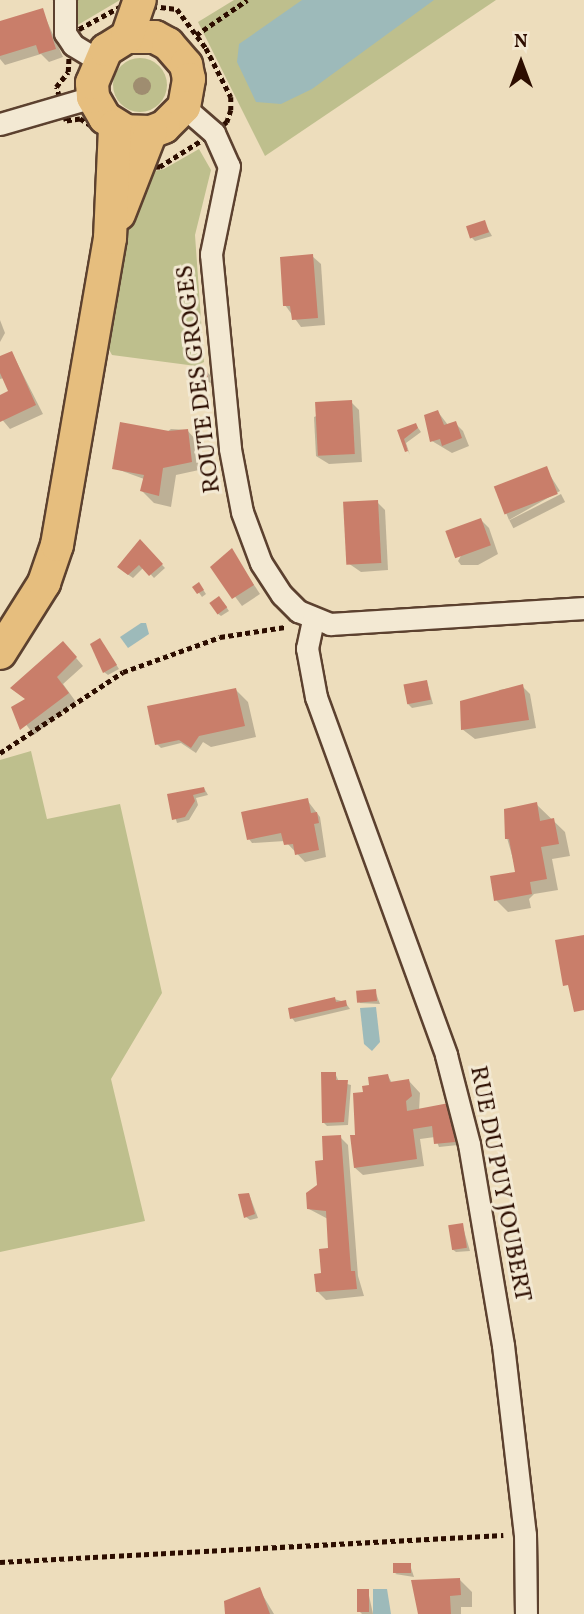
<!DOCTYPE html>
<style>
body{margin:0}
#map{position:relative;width:584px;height:1614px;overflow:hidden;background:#edddbc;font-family:Vollkorn,serif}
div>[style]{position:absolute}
.green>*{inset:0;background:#bebf8d}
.round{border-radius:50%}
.water>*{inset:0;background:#9dbaba}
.shadow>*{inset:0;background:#0003;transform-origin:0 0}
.building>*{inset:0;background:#c97e6a;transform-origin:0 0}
.path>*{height:4.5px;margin-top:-2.25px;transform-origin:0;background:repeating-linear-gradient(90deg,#2c0d00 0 5px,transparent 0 8.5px)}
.roads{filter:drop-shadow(2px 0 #5c412f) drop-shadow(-2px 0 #5c412f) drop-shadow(0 2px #5c412f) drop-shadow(0 -2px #5c412f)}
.street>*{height:21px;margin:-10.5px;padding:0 10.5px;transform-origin:10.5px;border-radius:10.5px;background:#f3e9d3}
.primary>*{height:32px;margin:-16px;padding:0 16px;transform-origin:16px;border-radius:16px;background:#e6be7e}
.trees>*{width:18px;height:18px;margin:-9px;border-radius:50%;background:#9f8d70}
span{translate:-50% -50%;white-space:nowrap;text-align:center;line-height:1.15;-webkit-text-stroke:6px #f3e9d3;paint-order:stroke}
.street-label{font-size:24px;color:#2c0d00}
.north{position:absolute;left:486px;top:28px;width:70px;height:70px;-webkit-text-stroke:5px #f3e9d3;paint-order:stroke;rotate:0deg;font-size:19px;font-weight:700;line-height:28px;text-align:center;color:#2c0d00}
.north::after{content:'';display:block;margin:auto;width:24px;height:32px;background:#2c0d00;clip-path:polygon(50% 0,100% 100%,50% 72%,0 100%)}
</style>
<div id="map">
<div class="green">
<i style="clip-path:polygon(73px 0,120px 0,76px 26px)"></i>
<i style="clip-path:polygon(234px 0,496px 0,265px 156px,198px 22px)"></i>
<i class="round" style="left:113px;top:58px;width:54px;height:54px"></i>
<i style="clip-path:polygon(199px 149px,211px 170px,195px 235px,204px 362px,196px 366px,112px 355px,106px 344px,122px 245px,144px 173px,164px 169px)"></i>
<i style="clip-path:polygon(31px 751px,47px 819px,120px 804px,162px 993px,111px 1079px,145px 1221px,0 1252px,0 760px)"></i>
</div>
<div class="water">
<i style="clip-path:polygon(302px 0,434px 0,312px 89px,281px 104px,256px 102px,237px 62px,239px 44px)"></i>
<i style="clip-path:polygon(141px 623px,146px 623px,149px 634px,128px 648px,120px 637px)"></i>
<i style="clip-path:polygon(376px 1007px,380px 1042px,372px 1051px,364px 1044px,360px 1008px)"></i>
<i style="clip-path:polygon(373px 1589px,387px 1589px,391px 1614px,373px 1614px)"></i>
</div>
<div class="shadow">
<i style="clip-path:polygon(42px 10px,63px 57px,49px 62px,41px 54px,5px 65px,0 59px,0 23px)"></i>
<i style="clip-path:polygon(484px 222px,492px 236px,475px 241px,472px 238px)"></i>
<i style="clip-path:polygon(312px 256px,321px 264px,325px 325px,301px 327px,285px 305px)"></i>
<i style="clip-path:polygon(0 320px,5px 333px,0 342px)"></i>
<i style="clip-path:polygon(12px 353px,43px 414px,10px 429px,0 417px,0 397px,10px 392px,4px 378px,0 379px,0 358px)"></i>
<i style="clip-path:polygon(207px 372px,210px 375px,211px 383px,203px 380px)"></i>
<i style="clip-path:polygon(351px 402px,359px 410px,362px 462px,329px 464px,316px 456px,314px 417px)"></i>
<i style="clip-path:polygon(438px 412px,448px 425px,455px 423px,463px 431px,469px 446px,452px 453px,432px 441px)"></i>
<i style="clip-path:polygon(416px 425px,421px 432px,406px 443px,410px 455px,399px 431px)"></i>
<i style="clip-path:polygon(171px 429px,187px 430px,195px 439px,199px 470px,176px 475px,171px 507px,154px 503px,142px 491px,144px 479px,114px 468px)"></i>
<i style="clip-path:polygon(546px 469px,560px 491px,509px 520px,496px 488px)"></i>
<i style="left:561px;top:494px;width:9px;height:58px;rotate:63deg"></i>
<i style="clip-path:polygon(377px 502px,385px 510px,388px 570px,361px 572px,348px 563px)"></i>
<i style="clip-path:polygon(481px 520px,489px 528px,498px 554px,478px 565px,461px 565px,458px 561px)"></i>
<i style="clip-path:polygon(140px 542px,165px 568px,154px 578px,144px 567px,133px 578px,123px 571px)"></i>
<i style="clip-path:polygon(239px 562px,260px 594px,242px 606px,213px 567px)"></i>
<i style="clip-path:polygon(195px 587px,202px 588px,206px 594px,202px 597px)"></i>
<i style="clip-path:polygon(223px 602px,229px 611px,221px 616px,217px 613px)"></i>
<i style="clip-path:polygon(103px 644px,119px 669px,108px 675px,104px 672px)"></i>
<i style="clip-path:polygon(71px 652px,83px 666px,63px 684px,76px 702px,34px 735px,15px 710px,29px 701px,12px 689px)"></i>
<i style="clip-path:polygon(427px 682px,433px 704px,412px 708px,408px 704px)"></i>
<i style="clip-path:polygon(522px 686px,530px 694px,536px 728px,475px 739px,462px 729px,500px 697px,499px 690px)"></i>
<i style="clip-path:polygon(236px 690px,248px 702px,256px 737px,211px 747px,203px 742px,196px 753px,181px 743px,161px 748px,157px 744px)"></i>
<i style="clip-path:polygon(204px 788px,208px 795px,196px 798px,198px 805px,189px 820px,177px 823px,169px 796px)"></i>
<i style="clip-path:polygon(307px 800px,320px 817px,326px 857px,305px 862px,285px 841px,252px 843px,249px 839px)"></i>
<i style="clip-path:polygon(536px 804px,565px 832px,570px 856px,552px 859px,558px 890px,534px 894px,529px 899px,531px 908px,508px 912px,496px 900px,517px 873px,507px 838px)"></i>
<i style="clip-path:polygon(375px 991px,380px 1004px,359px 1003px)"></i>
<i style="clip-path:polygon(334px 999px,345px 1002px,350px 1009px,295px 1022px,292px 1018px)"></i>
<i style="clip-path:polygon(335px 1073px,339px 1082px,351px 1085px,348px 1125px,327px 1126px,323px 1122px)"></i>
<i style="clip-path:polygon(388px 1076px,392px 1083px,409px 1081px,420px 1093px,419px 1111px,448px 1105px,458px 1145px,439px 1147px,435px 1137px,420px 1139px,424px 1166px,363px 1175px,354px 1167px,365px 1093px)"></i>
<i style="clip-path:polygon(340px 1137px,348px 1145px,358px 1276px,364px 1296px,326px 1300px,318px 1292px,330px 1250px,328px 1219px,309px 1209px,325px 1162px)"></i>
<i style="clip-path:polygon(249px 1194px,258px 1218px,250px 1220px,246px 1217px)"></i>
<i style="clip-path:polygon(462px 1224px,470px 1251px,456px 1252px,452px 1249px)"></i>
<i style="clip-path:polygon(410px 1565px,414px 1577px,395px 1574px)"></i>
<i style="clip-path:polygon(460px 1580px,472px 1592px,472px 1607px,461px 1607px,461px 1614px,419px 1614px)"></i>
<i style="clip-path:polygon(259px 1589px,274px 1614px,228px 1614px)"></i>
<i style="clip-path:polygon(368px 1591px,373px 1614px,362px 1614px,360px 1612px)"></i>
</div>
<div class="building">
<i style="clip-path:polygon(43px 8px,56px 49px,39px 54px,36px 45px,0 56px,0 21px)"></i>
<i style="left:485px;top:220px;width:13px;height:20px;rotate:72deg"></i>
<i style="clip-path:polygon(313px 254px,318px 318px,292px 320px,290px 306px,283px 306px,280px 257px)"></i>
<i style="clip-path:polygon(12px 351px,36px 405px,0 422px,0 395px,8px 391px,0 373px,0 356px)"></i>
<i style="left:207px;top:370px;width:10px;height:7px;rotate:84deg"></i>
<i style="left:352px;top:400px;width:54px;height:37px;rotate:87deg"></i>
<i style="clip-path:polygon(438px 410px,444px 425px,456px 421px,462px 438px,442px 446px,440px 439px,430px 442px,424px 415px)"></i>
<i style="clip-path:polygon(120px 422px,169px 431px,188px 429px,192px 462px,163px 468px,159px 496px,140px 491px,144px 475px,112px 469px)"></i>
<i style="clip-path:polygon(416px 423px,418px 428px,404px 439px,408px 451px,405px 452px,397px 430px)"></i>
<i style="left:547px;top:466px;width:30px;height:57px;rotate:69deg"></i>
<i style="left:378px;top:500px;width:63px;height:35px;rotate:87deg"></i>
<i style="left:481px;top:518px;width:29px;height:38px;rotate:70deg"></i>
<i style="clip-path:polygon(140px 539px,163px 564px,149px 576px,139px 565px,128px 575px,117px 567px)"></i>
<i style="clip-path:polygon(232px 548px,254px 585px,232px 599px,210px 567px)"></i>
<i style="clip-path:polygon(199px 582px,204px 590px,197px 594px,192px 587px)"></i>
<i style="left:219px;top:596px;width:14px;height:12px;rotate:54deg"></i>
<i style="clip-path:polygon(100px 638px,117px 665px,103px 673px,90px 644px)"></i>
<i style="clip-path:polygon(63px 641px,77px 657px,57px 677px,69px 693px,20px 730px,11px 707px,25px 699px,10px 688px)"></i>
<i style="left:427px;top:680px;width:20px;height:24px;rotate:79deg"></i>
<i style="clip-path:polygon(523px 684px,529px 720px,461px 730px,460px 701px)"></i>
<i style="clip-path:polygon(236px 688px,245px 726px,199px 736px,191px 748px,179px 740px,155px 745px,147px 706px)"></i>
<i style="clip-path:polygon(204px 787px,205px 792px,193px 795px,195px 801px,185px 817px,172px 820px,167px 794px)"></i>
<i style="clip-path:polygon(308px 798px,311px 813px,317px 812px,319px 823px,314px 824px,319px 850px,295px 855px,293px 844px,284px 845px,281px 833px,247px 840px,241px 812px)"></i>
<i style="clip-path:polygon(537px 802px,540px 821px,554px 818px,559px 844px,541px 847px,547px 879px,530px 882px,532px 894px,494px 901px,490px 876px,515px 872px,509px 839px,505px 839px,504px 809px)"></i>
<i style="clip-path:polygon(584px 935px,584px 1010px,574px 1012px,568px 985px,563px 986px,555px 940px)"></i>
<i style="left:376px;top:989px;width:12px;height:20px;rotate:85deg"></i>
<i style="clip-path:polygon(335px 997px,336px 1002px,346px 1000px,347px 1006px,290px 1019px,288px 1008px)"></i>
<i style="clip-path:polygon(321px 1072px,336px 1072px,336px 1080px,348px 1080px,344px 1122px,322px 1123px)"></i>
<i style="clip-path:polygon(388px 1074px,390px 1082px,409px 1079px,412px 1096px,406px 1101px,407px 1111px,449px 1103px,455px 1142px,434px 1144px,432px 1126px,413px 1129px,417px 1159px,354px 1168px,350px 1135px,355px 1135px,353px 1093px,363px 1092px,362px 1086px,369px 1085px,368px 1077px)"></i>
<i style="clip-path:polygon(341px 1135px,351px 1271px,355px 1271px,357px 1289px,316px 1292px,314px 1274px,321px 1273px,319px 1249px,328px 1248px,326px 1211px,307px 1209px,306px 1193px,317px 1185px,315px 1161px,323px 1160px,322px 1136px)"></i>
<i style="clip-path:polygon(249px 1193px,255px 1214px,244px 1218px,238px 1194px)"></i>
<i style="left:463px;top:1223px;width:25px;height:15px;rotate:81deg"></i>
<i style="left:411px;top:1563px;width:10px;height:18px;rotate:90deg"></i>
<i style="clip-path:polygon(460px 1578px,461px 1595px,450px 1596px,451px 1614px,418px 1614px,411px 1580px)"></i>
<i style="clip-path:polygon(260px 1587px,270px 1614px,225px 1614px,224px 1601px)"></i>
<i style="left:357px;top:1589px;width:12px;height:23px"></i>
</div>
<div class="path">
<i style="left:127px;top:3px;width:50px;rotate:6.8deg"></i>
<i style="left:177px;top:9px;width:49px;rotate:53.4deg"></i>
<i style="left:206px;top:48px;width:55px;rotate:63deg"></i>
<i style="left:231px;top:97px;width:13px;rotate:90deg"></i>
<i style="left:231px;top:110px;width:13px;rotate:108deg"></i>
<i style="left:227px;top:122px;width:17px;rotate:140deg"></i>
<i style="left:214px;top:133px;width:64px;rotate:147.8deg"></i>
<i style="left:160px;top:167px;width:56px;rotate:178deg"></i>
<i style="left:104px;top:169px;width:26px;rotate:-90deg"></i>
<i style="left:104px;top:143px;width:13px;rotate:-117deg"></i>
<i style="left:98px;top:131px;width:22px;rotate:-146deg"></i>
<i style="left:80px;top:119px;width:14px;rotate:172deg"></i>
<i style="left:66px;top:121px;width:35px;rotate:-106deg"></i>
<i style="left:56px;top:87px;width:19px;rotate:-51deg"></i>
<i style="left:68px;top:72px;width:18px;rotate:-87deg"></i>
<i style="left:69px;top:54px;width:27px;rotate:-68deg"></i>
<i style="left:79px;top:29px;width:55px;rotate:-28.4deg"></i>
<i style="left:196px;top:35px;width:62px;rotate:-34.5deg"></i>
<i style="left:0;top:753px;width:147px;rotate:-33.4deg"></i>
<i style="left:123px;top:672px;width:103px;rotate:-19.8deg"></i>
<i style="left:220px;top:637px;width:66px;rotate:-8.7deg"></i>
<i style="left:0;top:1562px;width:504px;rotate:-3.07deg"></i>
</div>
<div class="roads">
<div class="street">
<i style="left:65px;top:0;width:33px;rotate:90deg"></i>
<i style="left:65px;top:33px;width:14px;rotate:56deg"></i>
<i style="left:73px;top:45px;width:29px;rotate:31deg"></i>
<i style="left:184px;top:107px;width:40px;rotate:41deg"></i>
<i style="left:214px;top:133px;width:36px;rotate:66deg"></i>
<i style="left:229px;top:166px;width:90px;rotate:101.6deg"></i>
<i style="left:211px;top:254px;width:196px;rotate:84.4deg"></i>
<i style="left:230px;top:449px;width:64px;rotate:79.2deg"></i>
<i style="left:242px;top:512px;width:54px;rotate:69.6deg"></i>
<i style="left:261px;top:563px;width:38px;rotate:57deg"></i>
<i style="left:282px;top:595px;width:23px;rotate:45deg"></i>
<i style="left:298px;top:611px;width:35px;rotate:22deg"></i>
<i style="left:330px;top:624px;width:255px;rotate:-3.6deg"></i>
<i style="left:0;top:124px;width:97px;rotate:-16.2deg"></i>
<i style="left:313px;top:620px;width:29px;rotate:102deg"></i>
<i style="left:307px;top:648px;width:50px;rotate:79.6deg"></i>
<i style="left:316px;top:697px;width:381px;rotate:70deg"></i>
<i style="left:446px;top:1055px;width:92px;rotate:75.5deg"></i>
<i style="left:469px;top:1144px;width:204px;rotate:80.4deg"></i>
<i style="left:503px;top:1345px;width:190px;rotate:83.4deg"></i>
<i style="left:525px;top:1534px;width:80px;rotate:89.3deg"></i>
</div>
<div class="primary">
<i style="left:127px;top:37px;width:28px"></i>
<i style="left:155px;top:37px;width:15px;rotate:28deg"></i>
<i style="left:168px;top:44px;width:28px;rotate:49deg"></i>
<i style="left:186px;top:65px;width:14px;rotate:78deg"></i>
<i style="left:189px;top:79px;width:28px;rotate:100deg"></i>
<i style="left:184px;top:107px;width:28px;rotate:135deg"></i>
<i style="left:164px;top:127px;width:14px;rotate:159deg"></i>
<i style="left:151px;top:132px;width:25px;rotate:-178deg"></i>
<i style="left:126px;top:131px;width:25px;rotate:-148deg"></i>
<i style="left:105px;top:118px;width:24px;rotate:-120deg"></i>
<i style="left:93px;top:97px;width:14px;rotate:-94deg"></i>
<i style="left:92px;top:83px;width:36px;rotate:-67deg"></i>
<i style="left:106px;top:50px;width:25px;rotate:-32deg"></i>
<i style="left:127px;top:37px;width:39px;rotate:-71deg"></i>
<i style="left:119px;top:214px;width:88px;rotate:-68.7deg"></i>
<i style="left:0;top:653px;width:83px;rotate:-57.8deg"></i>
<i style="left:44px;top:583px;width:40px;rotate:-71.1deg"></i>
<i style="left:57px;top:545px;width:312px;rotate:-80.2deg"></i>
<i style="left:110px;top:238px;width:112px;rotate:-87.4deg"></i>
</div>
</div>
<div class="trees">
<i style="left:142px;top:86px"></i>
</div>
<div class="street-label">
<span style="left:200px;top:379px;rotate:-97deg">ROUTE DES GROGES</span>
<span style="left:499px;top:1184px;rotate:79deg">RUE DU PUY JOUBERT</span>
</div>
<div class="north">N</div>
</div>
